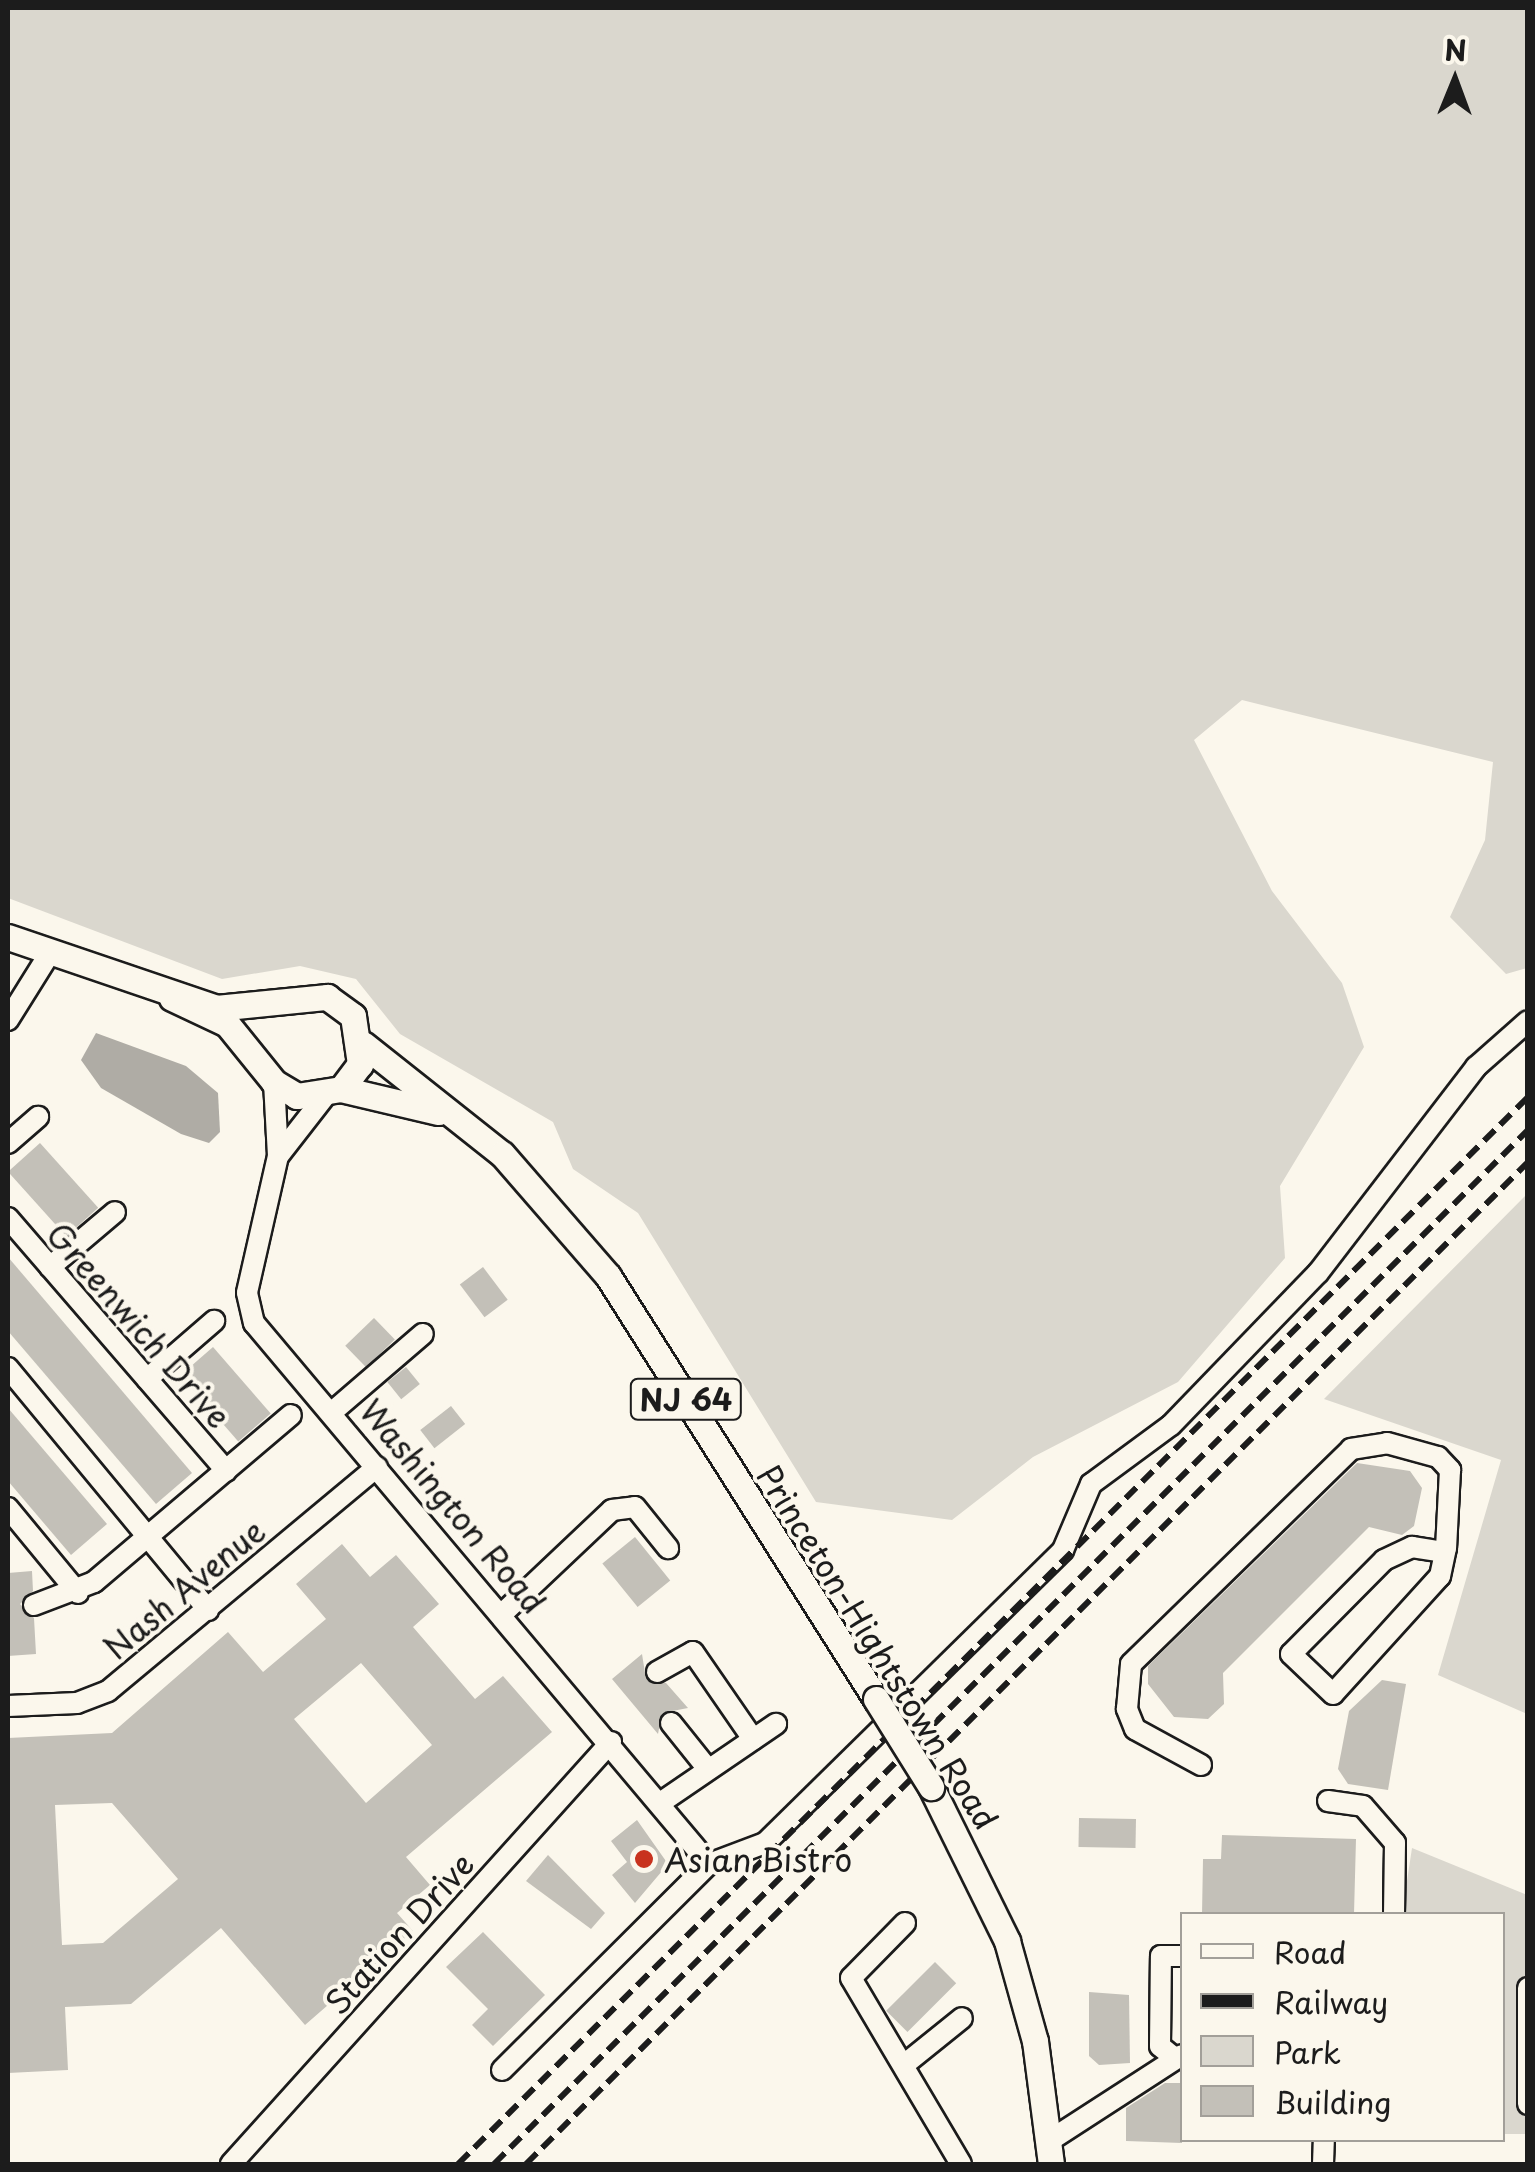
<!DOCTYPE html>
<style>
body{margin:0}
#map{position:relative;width:1535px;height:2172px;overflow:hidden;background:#fbf7ec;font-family:"Playpen Sans",sans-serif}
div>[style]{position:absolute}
.green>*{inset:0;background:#dad7ce}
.water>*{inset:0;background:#afaca5}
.building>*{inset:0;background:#c3c0b8;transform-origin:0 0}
.roads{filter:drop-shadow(2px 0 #1c1c1c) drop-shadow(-2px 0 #1c1c1c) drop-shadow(0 2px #1c1c1c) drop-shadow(0 -2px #1c1c1c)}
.minor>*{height:20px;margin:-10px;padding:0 10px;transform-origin:10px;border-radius:10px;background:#fbf7ec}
.major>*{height:25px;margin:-12.5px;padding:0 12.5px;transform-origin:12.5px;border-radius:12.5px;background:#fbf7ec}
.rail>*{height:6px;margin-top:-3px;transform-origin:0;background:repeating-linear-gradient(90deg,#1c1c1c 0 15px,transparent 0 23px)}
.bridges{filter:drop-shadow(2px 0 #1c1c1c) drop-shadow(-2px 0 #1c1c1c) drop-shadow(0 2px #1c1c1c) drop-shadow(0 -2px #1c1c1c)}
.major-bridge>*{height:25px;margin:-12.5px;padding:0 12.5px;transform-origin:12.5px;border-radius:12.5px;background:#fbf7ec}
.dots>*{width:28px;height:28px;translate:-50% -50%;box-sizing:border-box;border:5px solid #fbf7ec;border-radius:50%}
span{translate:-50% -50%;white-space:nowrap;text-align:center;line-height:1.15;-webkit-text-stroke:8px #fbf7ec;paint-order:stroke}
.shield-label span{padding:2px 8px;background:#fbf7ec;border:2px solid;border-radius:8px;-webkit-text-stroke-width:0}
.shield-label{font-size:30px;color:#1c1c1c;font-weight:700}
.street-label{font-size:32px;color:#1c1c1c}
.poi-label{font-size:32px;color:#1c1c1c}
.left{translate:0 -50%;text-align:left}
.frame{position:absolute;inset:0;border:10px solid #1c1c1c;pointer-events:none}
.legend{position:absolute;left:1180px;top:1912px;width:325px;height:230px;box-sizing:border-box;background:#fbf7ec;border:2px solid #a29f99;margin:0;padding:12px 18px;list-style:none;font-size:30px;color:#1c1c1c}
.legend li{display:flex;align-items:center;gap:20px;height:50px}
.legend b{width:50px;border:2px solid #a29f99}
.north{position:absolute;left:1405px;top:30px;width:100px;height:100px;-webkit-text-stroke:8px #fbf7ec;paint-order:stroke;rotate:1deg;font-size:28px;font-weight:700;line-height:40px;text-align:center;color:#1c1c1c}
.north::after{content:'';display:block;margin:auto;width:35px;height:45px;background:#1c1c1c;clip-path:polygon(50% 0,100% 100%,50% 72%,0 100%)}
</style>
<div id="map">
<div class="green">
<i style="clip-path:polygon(8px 8px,1527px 8px,1527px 968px,1506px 974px,1450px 917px,1485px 840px,1493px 762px,1242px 700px,1194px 740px,1272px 891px,1342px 983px,1364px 1047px,1280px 1186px,1285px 1258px,1178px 1382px,1033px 1457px,952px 1520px,816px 1502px,638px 1213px,573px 1169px,553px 1122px,400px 1034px,356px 979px,300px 966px,222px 979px,8px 898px)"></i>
<i style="clip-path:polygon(1527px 1194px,1527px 1714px,1438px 1675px,1501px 1460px,1324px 1399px)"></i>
<i style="clip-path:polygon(1412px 1848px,1527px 1895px,1527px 2134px,1503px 2134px,1502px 1914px,1402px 1914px)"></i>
</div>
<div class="water">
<i style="clip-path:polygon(96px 1033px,186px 1066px,218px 1093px,220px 1132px,209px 1143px,181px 1134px,101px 1088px,81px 1060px)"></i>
</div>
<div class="building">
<i style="left:40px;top:1143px;width:87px;height:43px;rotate:48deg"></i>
<i style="clip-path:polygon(8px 1257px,192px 1473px,156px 1504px,8px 1331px)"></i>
<i style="left:483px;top:1267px;width:41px;height:29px;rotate:53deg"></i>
<i style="left:374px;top:1318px;width:30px;height:40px;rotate:46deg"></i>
<i style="left:213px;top:1347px;width:88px;height:43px;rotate:49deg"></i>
<i style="left:406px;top:1367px;width:22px;height:24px;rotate:51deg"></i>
<i style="left:451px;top:1406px;width:23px;height:39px;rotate:52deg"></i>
<i style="clip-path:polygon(8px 1408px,107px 1524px,71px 1555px,8px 1481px)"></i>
<i style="clip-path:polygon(1357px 1463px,1410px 1471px,1422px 1488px,1414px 1526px,1402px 1535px,1369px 1527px,1223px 1673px,1224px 1704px,1208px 1719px,1174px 1717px,1148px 1684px,1148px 1666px)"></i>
<i style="left:635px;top:1537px;width:56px;height:42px;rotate:51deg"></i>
<i style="clip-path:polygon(evenodd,342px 1544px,370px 1577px,396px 1555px,439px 1604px,413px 1627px,475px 1699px,503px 1676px,552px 1732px,406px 1857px,430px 1885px,397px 1913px,413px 1931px,305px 2025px,221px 1928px,131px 2004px,65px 2007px,68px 2070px,8px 2073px,8px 1738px,112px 1733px,228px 1632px,263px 1672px,326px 1619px,296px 1584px,342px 1544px,361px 1663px,432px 1745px,366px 1803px,294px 1719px,361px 1663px,342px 1544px,112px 1803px,178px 1879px,103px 1943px,62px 1945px,55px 1805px,112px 1803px)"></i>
<i style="clip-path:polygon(32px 1571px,33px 1591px,20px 1604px,34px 1618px,36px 1654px,8px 1656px,8px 1573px)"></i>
<i style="clip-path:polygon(642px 1654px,646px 1679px,666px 1683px,688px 1708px,662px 1713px,658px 1734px,612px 1679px)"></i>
<i style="clip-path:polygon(1382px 1680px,1406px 1684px,1388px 1790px,1348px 1784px,1338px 1769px,1349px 1711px)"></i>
<i style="left:1079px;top:1818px;width:57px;height:29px;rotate:1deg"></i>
<i style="clip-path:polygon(637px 1820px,668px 1864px,635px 1903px,612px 1875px,627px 1862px,611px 1841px)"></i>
<i style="clip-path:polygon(1222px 1835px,1356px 1839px,1354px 1914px,1202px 1914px,1203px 1859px,1221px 1859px)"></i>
<i style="clip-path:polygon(548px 1855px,605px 1913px,591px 1929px,526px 1881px)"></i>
<i style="clip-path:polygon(483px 1932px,545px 1995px,493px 2046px,472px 2025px,488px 2009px,446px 1967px)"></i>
<i style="left:935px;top:1962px;width:30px;height:69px;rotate:45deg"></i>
<i style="clip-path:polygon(1089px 1992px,1129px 1995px,1130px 2063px,1099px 2065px,1089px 2056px)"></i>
<i style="clip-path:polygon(1165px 2083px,1182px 2083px,1182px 2143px,1126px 2141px,1126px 2108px)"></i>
</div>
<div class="roads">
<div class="minor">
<i style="left:8px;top:1020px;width:75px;rotate:-58deg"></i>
<i style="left:274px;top:1082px;width:74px;rotate:86.9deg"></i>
<i style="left:278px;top:1156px;width:140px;rotate:102.8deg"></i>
<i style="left:247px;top:1293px;width:31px;rotate:77deg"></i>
<i style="left:254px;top:1323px;width:707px;rotate:49.93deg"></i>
<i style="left:8px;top:1143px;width:40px;rotate:-41deg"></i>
<i style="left:279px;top:1155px;width:75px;rotate:-52.1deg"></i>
<i style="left:8px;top:1218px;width:334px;rotate:49.2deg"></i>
<i style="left:50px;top:1267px;width:85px;rotate:-40.2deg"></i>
<i style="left:8px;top:1368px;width:314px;rotate:50.4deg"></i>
<i style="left:147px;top:1379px;width:89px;rotate:-40.9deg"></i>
<i style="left:331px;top:1413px;width:121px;rotate:-40.7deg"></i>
<i style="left:8px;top:1508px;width:110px;rotate:50.5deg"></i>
<i style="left:34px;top:1605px;width:64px;rotate:-21deg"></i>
<i style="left:94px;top:1582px;width:258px;rotate:-40.3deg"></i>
<i style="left:502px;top:1614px;width:151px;rotate:-43.4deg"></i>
<i style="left:612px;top:1510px;width:23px;rotate:-7deg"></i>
<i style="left:635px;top:1507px;width:53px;rotate:51.2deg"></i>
<i style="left:657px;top:1672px;width:41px;rotate:-29.1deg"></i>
<i style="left:693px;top:1652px;width:106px;rotate:55.4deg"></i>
<i style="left:8px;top:1706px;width:69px;rotate:-2.5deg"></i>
<i style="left:77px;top:1703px;width:33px;rotate:-21deg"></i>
<i style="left:108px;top:1691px;width:350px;rotate:-39.8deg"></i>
<i style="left:671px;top:1723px;width:58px;rotate:51.3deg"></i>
<i style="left:1201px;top:1765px;width:75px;rotate:-151.4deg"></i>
<i style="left:1135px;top:1729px;width:22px;rotate:-112deg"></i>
<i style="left:1127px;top:1709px;width:45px;rotate:-84.9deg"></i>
<i style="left:1131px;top:1664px;width:308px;rotate:-44.3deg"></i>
<i style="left:1351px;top:1449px;width:36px;rotate:-9deg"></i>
<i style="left:1387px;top:1443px;width:53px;rotate:15.4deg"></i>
<i style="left:1438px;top:1457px;width:18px;rotate:47deg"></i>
<i style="left:1450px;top:1470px;width:78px;rotate:92.9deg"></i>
<i style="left:1446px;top:1548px;width:29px;rotate:102deg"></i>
<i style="left:1440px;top:1576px;width:159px;rotate:132.2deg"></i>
<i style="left:1333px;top:1694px;width:58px;rotate:-136.4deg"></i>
<i style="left:1291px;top:1654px;width:132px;rotate:-45.3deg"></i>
<i style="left:1384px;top:1560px;width:31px;rotate:-25deg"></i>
<i style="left:1412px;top:1547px;width:33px;rotate:9deg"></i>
<i style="left:663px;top:1801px;width:137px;rotate:-34.3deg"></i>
<i style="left:1328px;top:1801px;width:35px;rotate:8deg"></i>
<i style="left:1363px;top:1806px;width:49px;rotate:49.1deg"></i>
<i style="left:1395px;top:1843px;width:71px;rotate:90.8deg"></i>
<i style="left:905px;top:1923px;width:77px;rotate:134.5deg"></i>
<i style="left:851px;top:1978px;width:216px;rotate:59.4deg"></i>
<i style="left:1528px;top:1988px;width:116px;rotate:90deg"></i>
<i style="left:1171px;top:2055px;width:14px;rotate:-141deg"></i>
<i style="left:1160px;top:2046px;width:90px;rotate:-89.4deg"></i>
<i style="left:1161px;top:1956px;width:21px"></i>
<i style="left:905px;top:2064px;width:73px;rotate:-38.9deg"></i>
<i style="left:502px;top:2070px;width:292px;rotate:-44.9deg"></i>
<i style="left:709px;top:1864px;width:60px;rotate:-20.6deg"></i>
<i style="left:765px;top:1843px;width:418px;rotate:-44.5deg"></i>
<i style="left:1063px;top:1550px;width:72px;rotate:-67deg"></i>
<i style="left:1091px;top:1484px;width:99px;rotate:-36.4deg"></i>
<i style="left:1171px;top:1425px;width:211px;rotate:-46deg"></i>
<i style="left:1318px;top:1273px;width:260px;rotate:-52.5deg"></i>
<i style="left:1476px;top:1067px;width:69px;rotate:-41.5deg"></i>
<i style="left:1049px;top:2141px;width:158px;rotate:-32.9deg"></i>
<i style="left:231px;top:2164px;width:568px;rotate:-48deg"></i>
<i style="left:1323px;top:2164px;width:24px;rotate:-88deg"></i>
</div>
<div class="major">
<i style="left:8px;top:937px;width:220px;rotate:18.8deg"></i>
<i style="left:216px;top:1008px;width:112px;rotate:-5.7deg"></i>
<i style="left:327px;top:997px;width:32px;rotate:36deg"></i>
<i style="left:353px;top:1016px;width:49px;rotate:81.7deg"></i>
<i style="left:360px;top:1064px;width:31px;rotate:127deg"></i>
<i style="left:341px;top:1089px;width:45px;rotate:171deg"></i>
<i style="left:297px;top:1096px;width:27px;rotate:-149deg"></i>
<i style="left:274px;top:1082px;width:75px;rotate:-129deg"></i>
<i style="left:227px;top:1024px;width:61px;rotate:-154.7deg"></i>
<i style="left:363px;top:1044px;width:177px;rotate:38.4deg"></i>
<i style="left:502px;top:1154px;width:162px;rotate:49deg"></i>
<i style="left:608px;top:1276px;width:501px;rotate:57.64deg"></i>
<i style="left:341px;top:1089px;width:100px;rotate:13.3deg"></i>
<i style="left:931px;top:1787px;width:172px;rotate:63.7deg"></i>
<i style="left:1007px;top:1941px;width:104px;rotate:74.4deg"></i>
<i style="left:1035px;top:2041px;width:124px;rotate:82.6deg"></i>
</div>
</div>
<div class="rail">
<i style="left:458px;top:2164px;width:1511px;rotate:-44.92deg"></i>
<i style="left:494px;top:2164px;width:1462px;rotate:-45deg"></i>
<i style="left:526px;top:2164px;width:1417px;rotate:-45deg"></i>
</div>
<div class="bridges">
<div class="major-bridge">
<i style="left:876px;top:1699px;width:104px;rotate:58deg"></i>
</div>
</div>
<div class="dots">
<i style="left:644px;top:1859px;background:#c8321e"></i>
</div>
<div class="shield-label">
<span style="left:686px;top:1399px">NJ 64</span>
</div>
<div class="street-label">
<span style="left:139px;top:1325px;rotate:49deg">Greenwich Drive</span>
<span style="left:453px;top:1506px;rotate:50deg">Washington Road</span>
<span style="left:184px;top:1589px;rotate:-40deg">Nash Avenue</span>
<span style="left:878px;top:1647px;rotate:58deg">Princeton-Hightstown Road</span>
<span style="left:399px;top:1933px;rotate:-48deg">Station Drive</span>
</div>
<div class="poi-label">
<span class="left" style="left:664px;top:1859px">Asian Bistro</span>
</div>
<div class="frame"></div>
<ul class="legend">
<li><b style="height:12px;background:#fbf7ec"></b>Road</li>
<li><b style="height:12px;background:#1c1c1c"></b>Railway</li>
<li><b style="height:28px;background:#dad7ce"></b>Park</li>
<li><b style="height:28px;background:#c3c0b8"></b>Building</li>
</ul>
<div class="north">N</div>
</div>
